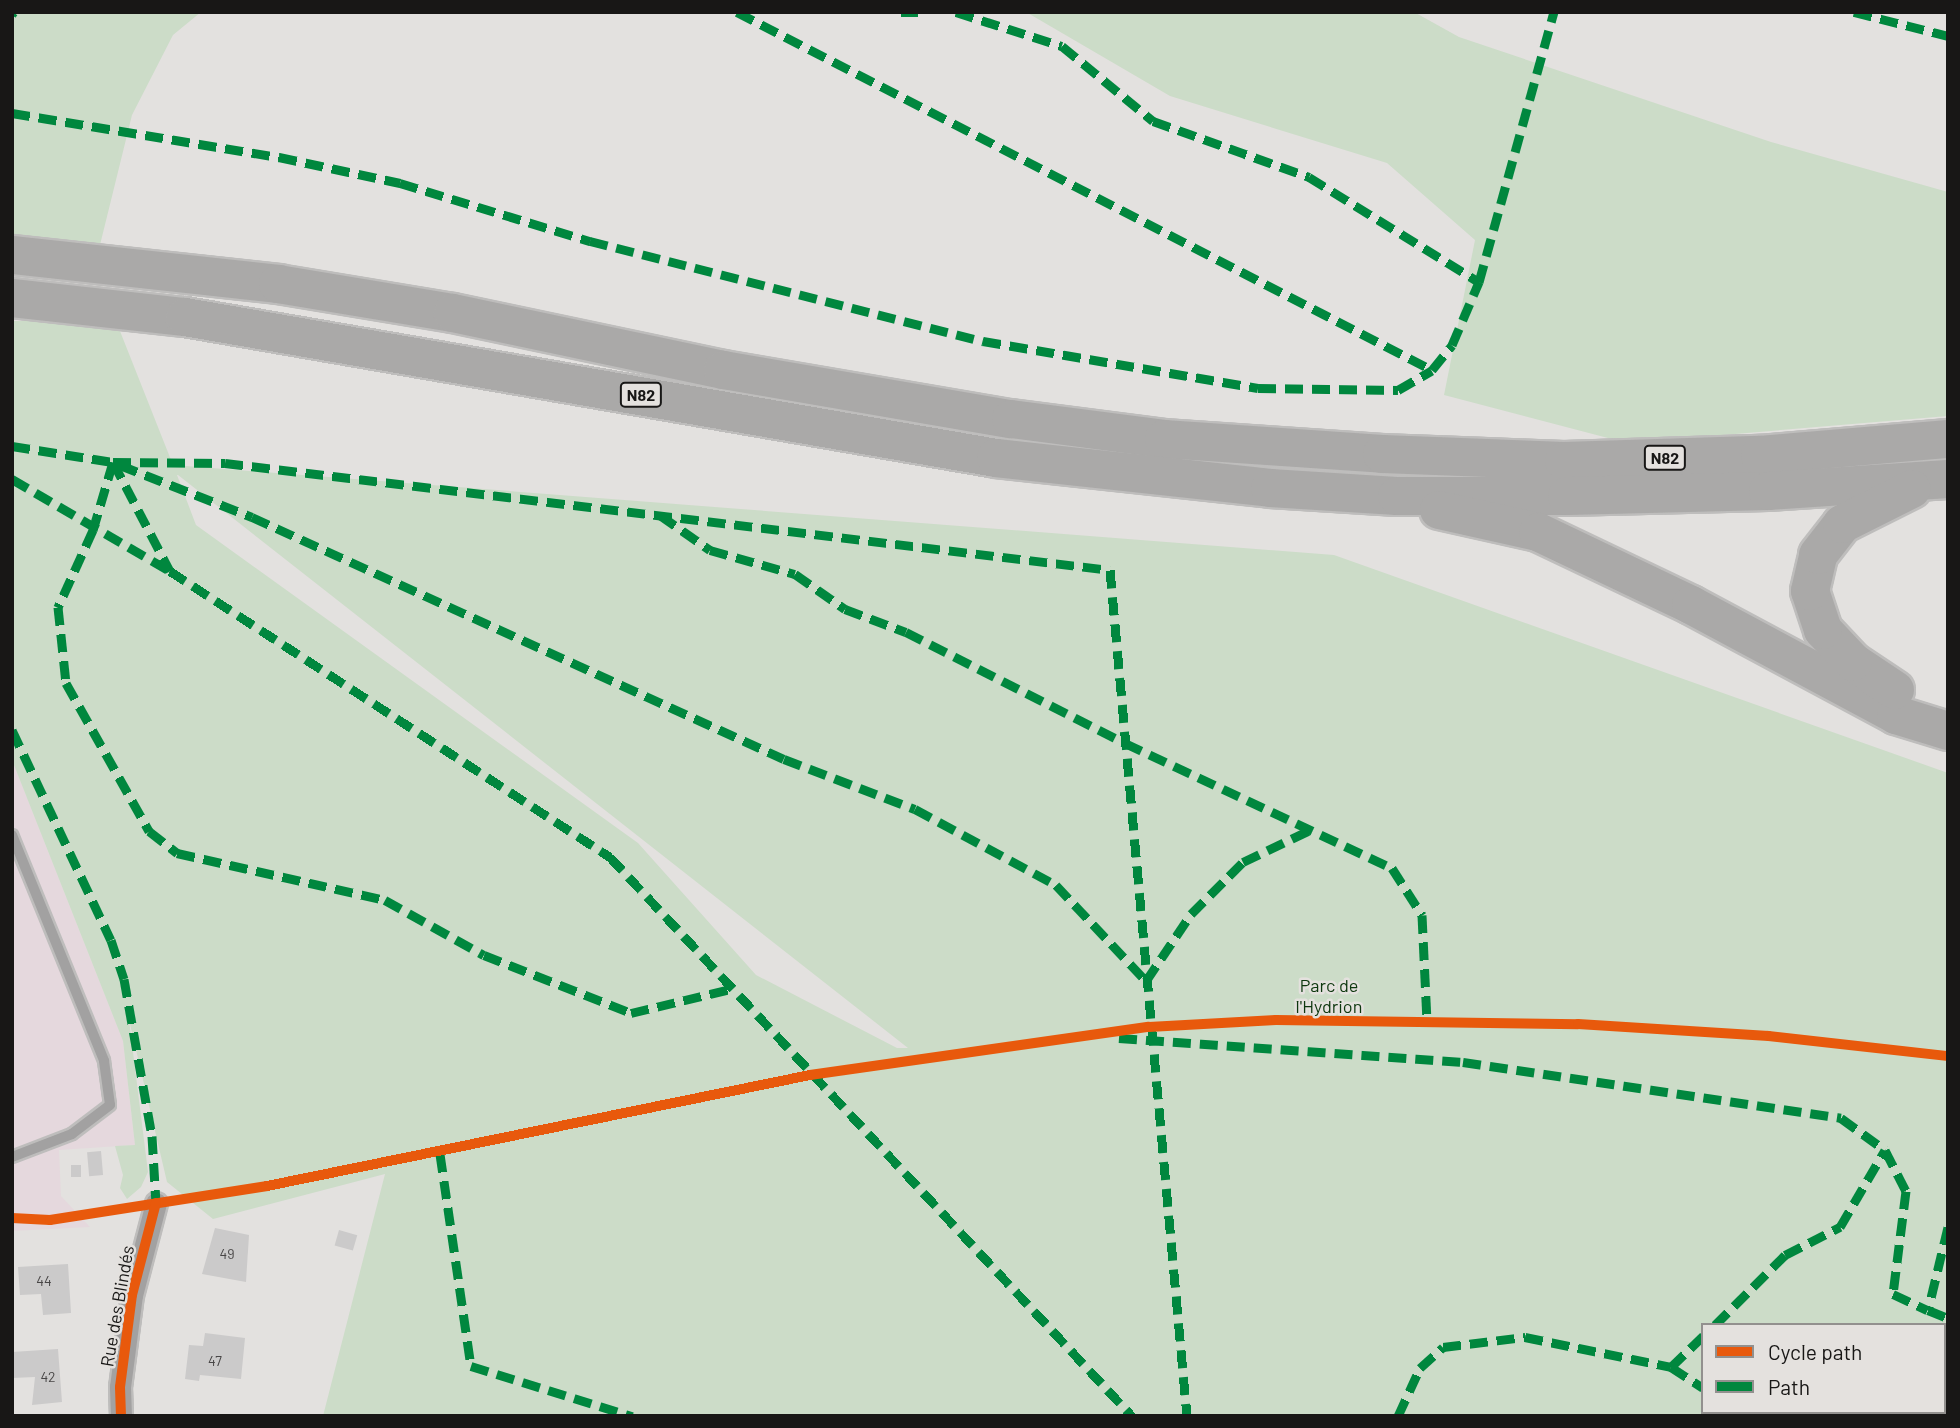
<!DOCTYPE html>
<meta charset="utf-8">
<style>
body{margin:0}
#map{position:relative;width:1960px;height:1428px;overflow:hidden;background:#e3e1df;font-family:Barlow,sans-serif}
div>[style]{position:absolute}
.industrial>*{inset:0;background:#e5d8dd}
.green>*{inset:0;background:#ccdcc8}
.building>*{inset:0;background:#cbcaca;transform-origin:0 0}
.roads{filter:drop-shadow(2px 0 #bebdbc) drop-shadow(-2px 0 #bebdbc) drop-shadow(0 2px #bebdbc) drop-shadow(0 -2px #bebdbc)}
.lane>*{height:10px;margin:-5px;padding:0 5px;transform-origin:5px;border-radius:5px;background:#a2a1a1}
.street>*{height:21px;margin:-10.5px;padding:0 10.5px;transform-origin:10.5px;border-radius:10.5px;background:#a2a1a1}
.highway>*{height:38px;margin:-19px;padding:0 19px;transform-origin:19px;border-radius:19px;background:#aaa9a8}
.quiet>*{height:9px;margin-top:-4.5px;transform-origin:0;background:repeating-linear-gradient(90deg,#00873e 0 18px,transparent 0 27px)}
.cycleway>*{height:10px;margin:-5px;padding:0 5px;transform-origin:5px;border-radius:5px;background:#e8590c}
span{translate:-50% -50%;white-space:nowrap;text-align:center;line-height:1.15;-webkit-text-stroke:5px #e4e1de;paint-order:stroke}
.number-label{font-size:14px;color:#484646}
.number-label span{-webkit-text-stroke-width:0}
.shield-label span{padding:2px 5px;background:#e4e1de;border:2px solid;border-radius:5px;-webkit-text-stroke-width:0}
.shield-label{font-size:16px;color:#181716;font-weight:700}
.park-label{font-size:18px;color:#0d370e}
.street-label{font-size:18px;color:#181716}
.frame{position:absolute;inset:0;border:14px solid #181716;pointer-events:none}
.legend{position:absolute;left:1701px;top:1323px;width:245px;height:91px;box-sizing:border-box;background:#e4e1de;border:2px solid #92908e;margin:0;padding:9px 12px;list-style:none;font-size:21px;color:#181716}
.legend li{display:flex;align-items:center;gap:14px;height:35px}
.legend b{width:35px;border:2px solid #92908e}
</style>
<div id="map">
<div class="industrial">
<i style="clip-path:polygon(12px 760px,123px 1041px,135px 1145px,59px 1150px,61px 1196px,90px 1227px,12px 1231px)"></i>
</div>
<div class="green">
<i style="clip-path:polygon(12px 12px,201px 12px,173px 35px,132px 115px,99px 249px,12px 242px)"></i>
<i style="clip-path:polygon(1026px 12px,1414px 12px,1459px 37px,1771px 142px,1948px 192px,1948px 416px,1627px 443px,1444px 395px,1475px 240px,1387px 163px,1170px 96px)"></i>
<i style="clip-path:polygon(evenodd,12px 321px,116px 321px,173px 465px,1334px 555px,1948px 773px,1948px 1416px,323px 1416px,385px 1174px,213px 1219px,167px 1182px,129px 1020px,148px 1172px,141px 1187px,127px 1199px,120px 1188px,123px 1175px,115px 1146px,135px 1145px,123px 1041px,12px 760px,12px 321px,177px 475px,178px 475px,908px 1048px,897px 1048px,756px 975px,638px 843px,196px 525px,177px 475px,12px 321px,1703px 1325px,1944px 1325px,1944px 1412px,1703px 1412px,1703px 1325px)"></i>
</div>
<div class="building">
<i style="left:101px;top:1151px;width:24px;height:14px;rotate:85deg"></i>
<i style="left:71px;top:1165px;width:10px;height:12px"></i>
<i style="clip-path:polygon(215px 1228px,249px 1235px,246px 1282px,202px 1274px)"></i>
<i style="left:339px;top:1230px;width:19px;height:16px;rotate:16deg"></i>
<i style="clip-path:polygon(68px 1264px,71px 1313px,43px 1315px,41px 1294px,20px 1295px,18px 1267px)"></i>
<i style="clip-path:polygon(205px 1333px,245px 1338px,241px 1379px,200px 1375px,199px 1381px,185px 1379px,189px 1345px,203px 1346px)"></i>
<i style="clip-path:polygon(58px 1349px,62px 1402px,32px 1405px,35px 1377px,12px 1378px,12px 1352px)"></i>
</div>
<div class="roads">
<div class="lane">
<i style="left:12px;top:835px;width:244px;rotate:67.8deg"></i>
<i style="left:104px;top:1061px;width:44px;rotate:82.2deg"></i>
<i style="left:110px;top:1105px;width:48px;rotate:142.7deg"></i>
<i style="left:72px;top:1134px;width:64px;rotate:159deg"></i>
</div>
<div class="street">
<i style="left:121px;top:1416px;width:29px;rotate:-92deg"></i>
<i style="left:120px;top:1387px;width:93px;rotate:-82.6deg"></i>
<i style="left:132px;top:1295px;width:95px;rotate:-75.4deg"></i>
</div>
<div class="highway">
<i style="left:12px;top:255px;width:268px;rotate:6.2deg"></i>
<i style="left:278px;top:284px;width:177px;rotate:9.4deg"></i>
<i style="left:453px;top:313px;width:276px;rotate:11.9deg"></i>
<i style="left:723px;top:370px;width:292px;rotate:9.7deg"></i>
<i style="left:1011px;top:419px;width:154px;rotate:7.4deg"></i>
<i style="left:1164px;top:439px;width:219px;rotate:3.9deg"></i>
<i style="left:1382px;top:454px;width:182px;rotate:2.2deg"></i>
<i style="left:1564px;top:461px;width:196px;rotate:-1.8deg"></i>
<i style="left:1760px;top:455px;width:189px;rotate:-4.9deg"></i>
<i style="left:12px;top:298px;width:174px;rotate:6.3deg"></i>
<i style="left:185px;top:317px;width:823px;rotate:9.86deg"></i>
<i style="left:996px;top:458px;width:276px;rotate:6.2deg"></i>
<i style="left:1270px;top:488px;width:127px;rotate:3.6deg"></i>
<i style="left:1397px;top:496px;width:170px"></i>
<i style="left:1567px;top:496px;width:201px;rotate:-1.4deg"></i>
<i style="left:1768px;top:491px;width:180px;rotate:-3.8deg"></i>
<i style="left:1439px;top:510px;width:101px;rotate:12.5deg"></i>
<i style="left:1538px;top:532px;width:170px;rotate:25.5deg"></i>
<i style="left:1691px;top:605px;width:233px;rotate:28.2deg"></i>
<i style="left:1896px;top:715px;width:54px;rotate:17.1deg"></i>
<i style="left:1895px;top:690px;width:50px;rotate:-146.3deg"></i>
<i style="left:1853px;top:662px;width:44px;rotate:-133.2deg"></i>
<i style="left:1823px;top:630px;width:41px;rotate:-108.4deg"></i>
<i style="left:1810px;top:591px;width:37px;rotate:-77deg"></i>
<i style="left:1818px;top:555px;width:39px;rotate:-52deg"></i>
<i style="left:1842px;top:524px;width:78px;rotate:-26.6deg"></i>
</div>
</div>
<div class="quiet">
<i style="left:737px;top:12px;width:782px;rotate:27.25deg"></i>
<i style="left:901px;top:12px;width:17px"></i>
<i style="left:956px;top:12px;width:111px;rotate:17.8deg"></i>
<i style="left:1062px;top:46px;width:118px;rotate:39.5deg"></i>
<i style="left:1153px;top:121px;width:166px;rotate:19.7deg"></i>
<i style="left:1309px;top:177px;width:200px;rotate:31.7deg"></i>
<i style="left:1854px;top:12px;width:97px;rotate:14.3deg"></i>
<i style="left:12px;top:14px;width:3px;rotate:-45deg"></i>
<i style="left:12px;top:113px;width:271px;rotate:9.4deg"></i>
<i style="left:279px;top:157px;width:124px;rotate:12.1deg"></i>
<i style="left:400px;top:183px;width:199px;rotate:17deg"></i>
<i style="left:590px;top:241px;width:406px;rotate:14.3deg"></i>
<i style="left:983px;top:341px;width:279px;rotate:9.7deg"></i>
<i style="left:1258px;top:388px;width:140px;rotate:0.8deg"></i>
<i style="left:1398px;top:390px;width:39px;rotate:-30deg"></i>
<i style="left:1432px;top:370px;width:32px;rotate:-51deg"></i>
<i style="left:1452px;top:345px;width:69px;rotate:-66.8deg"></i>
<i style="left:1479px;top:282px;width:280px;rotate:-74.5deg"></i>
<i style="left:12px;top:446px;width:102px;rotate:9deg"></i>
<i style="left:113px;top:462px;width:123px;rotate:62.4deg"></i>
<i style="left:113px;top:462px;width:112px;rotate:0.5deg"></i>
<i style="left:225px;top:463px;width:891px;rotate:6.89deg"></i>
<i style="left:1110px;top:570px;width:849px;rotate:84.8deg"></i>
<i style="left:113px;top:462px;width:71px;rotate:106.4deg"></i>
<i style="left:93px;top:530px;width:85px;rotate:114.4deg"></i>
<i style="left:58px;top:607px;width:76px;rotate:84deg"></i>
<i style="left:66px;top:683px;width:170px;rotate:60.7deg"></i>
<i style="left:149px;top:831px;width:36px;rotate:38deg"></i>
<i style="left:177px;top:853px;width:213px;rotate:12.7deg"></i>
<i style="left:385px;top:900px;width:113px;rotate:29.1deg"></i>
<i style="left:484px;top:955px;width:158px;rotate:21.5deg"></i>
<i style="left:631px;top:1013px;width:102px;rotate:-13.6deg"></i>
<i style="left:120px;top:465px;width:142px;rotate:21.5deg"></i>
<i style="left:252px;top:517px;width:584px;rotate:24.46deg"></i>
<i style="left:784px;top:759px;width:140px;rotate:20.9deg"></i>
<i style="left:915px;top:809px;width:160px;rotate:28.3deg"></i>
<i style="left:1056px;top:885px;width:132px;rotate:46.8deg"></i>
<i style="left:1146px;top:981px;width:81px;rotate:-56.1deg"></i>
<i style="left:1191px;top:914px;width:74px;rotate:-45deg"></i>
<i style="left:1243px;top:862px;width:74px;rotate:-25.5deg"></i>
<i style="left:12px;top:479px;width:183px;rotate:30.2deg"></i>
<i style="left:170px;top:571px;width:525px;rotate:33.02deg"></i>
<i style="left:610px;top:857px;width:765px;rotate:46.96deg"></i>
<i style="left:660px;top:515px;width:61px;rotate:35deg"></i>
<i style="left:710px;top:550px;width:88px;rotate:15.8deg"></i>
<i style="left:795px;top:574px;width:61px;rotate:35deg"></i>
<i style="left:845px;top:609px;width:65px;rotate:20.7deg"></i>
<i style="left:906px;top:632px;width:246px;rotate:26.9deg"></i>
<i style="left:1125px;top:743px;width:295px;rotate:25.1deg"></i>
<i style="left:1392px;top:868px;width:56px;rotate:57.4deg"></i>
<i style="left:1422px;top:915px;width:105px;rotate:87.3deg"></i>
<i style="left:12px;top:730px;width:232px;rotate:64.8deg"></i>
<i style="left:111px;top:940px;width:41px;rotate:71.6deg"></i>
<i style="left:124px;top:979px;width:159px;rotate:79.9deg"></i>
<i style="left:152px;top:1136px;width:67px;rotate:86.6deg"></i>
<i style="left:1119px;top:1038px;width:345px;rotate:4deg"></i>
<i style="left:1463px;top:1062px;width:382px;rotate:8.4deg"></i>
<i style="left:1841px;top:1118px;width:54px;rotate:36deg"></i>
<i style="left:1885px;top:1150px;width:46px;rotate:62.9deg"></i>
<i style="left:1906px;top:1191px;width:104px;rotate:97.2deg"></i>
<i style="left:1893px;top:1294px;width:38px;rotate:25deg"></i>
<i style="left:440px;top:1154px;width:214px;rotate:81.7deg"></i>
<i style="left:471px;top:1366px;width:169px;rotate:17.3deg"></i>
<i style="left:1948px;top:1227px;width:85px;rotate:103.5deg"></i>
<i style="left:1928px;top:1310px;width:22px;rotate:22deg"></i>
<i style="left:1715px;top:1325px;width:99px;rotate:-45deg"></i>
<i style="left:1785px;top:1255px;width:62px;rotate:-27deg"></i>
<i style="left:1840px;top:1227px;width:89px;rotate:-59.7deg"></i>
<i style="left:1671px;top:1367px;width:45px;rotate:-44.1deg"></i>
<i style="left:1741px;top:1412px;width:6px;rotate:39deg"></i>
<i style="left:1398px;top:1416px;width:53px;rotate:-65.4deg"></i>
<i style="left:1420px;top:1368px;width:31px;rotate:-42deg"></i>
<i style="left:1443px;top:1347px;width:83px;rotate:-7deg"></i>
<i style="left:1525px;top:1337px;width:149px;rotate:11.6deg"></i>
<i style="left:1671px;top:1367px;width:38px;rotate:33deg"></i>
</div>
<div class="cycleway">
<i style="left:12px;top:1218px;width:38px;rotate:3deg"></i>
<i style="left:50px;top:1220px;width:220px;rotate:-8.9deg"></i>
<i style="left:267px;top:1186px;width:554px;rotate:-11.55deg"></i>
<i style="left:810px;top:1075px;width:342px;rotate:-8.1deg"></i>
<i style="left:1149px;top:1027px;width:127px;rotate:-3.2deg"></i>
<i style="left:1276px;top:1020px;width:302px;rotate:0.8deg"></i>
<i style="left:1578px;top:1024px;width:191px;rotate:3.6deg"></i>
<i style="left:1769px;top:1036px;width:180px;rotate:6.4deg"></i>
<i style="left:121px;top:1416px;width:29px;rotate:-92deg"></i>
<i style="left:120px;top:1387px;width:93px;rotate:-82.6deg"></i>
<i style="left:132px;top:1295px;width:95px;rotate:-75.4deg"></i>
</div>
<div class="number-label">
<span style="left:227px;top:1254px">49</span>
<span style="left:44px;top:1281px">44</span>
<span style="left:215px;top:1361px">47</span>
<span style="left:48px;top:1377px">42</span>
</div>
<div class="shield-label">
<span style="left:641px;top:395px">N82</span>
<span style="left:1665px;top:458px">N82</span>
</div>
<div class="park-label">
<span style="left:1329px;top:996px">Parc de<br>l'Hydrion</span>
</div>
<div class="street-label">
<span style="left:117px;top:1306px;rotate:-80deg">Rue des Blindés</span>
</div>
<div class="frame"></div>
<ul class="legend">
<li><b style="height:9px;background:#e8590c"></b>Cycle path</li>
<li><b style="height:9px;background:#00873e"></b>Path</li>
</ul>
</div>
